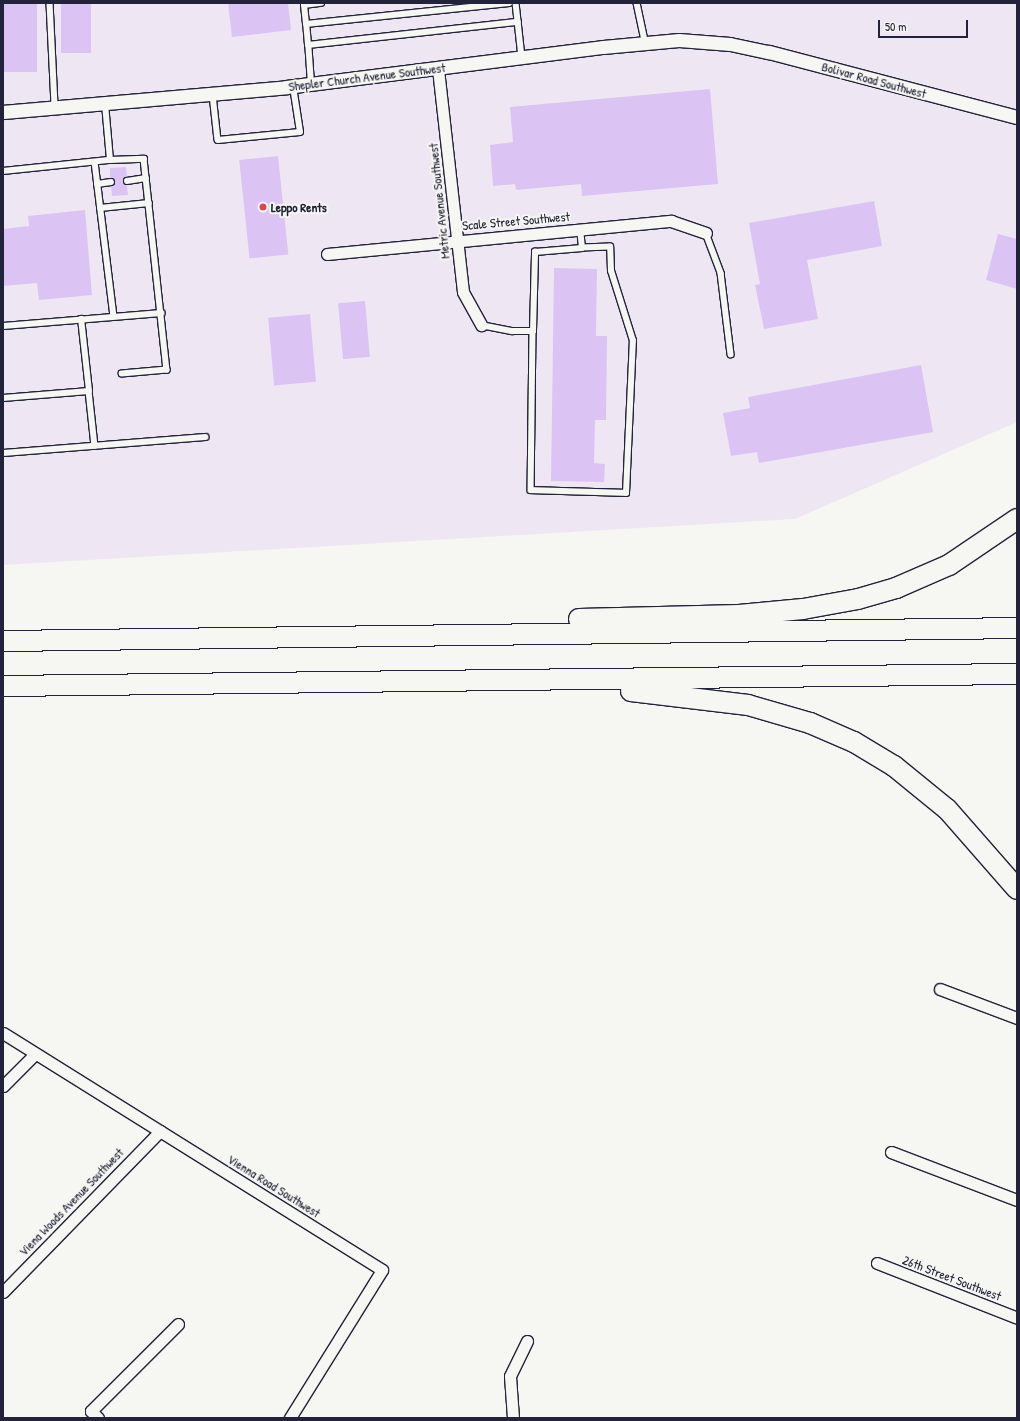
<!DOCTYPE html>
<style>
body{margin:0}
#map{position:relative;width:1020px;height:1421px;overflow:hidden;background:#f6f6f2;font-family:"Patrick Hand",sans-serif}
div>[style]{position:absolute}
.built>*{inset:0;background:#eee7f3}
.building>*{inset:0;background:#dbc4f4;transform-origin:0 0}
.roads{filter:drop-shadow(1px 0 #22223b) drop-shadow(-1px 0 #22223b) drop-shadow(0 1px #22223b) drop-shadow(0 -1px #22223b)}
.service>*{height:5.5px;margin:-2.75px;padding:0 2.75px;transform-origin:2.75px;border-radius:2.75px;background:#f6f6f2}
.minor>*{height:11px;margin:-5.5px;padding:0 5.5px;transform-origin:5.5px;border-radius:5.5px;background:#f6f6f2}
.tertiary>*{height:13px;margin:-6.5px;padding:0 6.5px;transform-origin:6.5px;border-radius:6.5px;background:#f6f6f2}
.motorway>*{height:20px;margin:-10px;padding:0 10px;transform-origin:10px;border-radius:10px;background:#f6f6f2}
.dots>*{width:11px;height:11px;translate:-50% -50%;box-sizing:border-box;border:2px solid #f6f6f2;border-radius:50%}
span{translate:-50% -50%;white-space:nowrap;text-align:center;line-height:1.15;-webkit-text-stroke:4px #f6f6f2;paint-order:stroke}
.street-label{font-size:13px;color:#22223b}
.poi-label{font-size:13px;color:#22223b;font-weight:700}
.left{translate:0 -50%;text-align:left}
.frame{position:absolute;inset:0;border:4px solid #22223b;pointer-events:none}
.scale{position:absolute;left:878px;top:20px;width:90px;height:18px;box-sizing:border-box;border:2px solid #22223b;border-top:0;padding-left:5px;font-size:12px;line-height:14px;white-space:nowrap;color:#22223b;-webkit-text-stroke:3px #f6f6f2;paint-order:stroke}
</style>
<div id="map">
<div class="built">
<i style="clip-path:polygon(3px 3px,1017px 3px,1017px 422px,795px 519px,3px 565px)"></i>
</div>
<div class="building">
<i style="left:3px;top:3px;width:34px;height:69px"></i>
<i style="left:61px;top:3px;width:30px;height:50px"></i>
<i style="clip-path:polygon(228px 3px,288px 3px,291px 30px,232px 37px)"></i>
<i style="clip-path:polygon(710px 89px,718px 184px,582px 196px,581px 184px,516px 190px,515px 184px,493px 186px,490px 145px,513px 142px,510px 107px)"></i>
<i style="left:278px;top:156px;width:99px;height:39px;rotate:84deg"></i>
<i style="clip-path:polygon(126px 167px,127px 177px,123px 181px,127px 185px,128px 195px,112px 196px,111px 186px,115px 182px,110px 178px,110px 168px)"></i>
<i style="clip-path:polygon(874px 201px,882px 246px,807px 260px,818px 319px,764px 329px,755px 285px,760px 284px,749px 223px)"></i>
<i style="clip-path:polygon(85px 210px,92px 295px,39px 300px,37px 283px,3px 286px,3px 229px,29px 226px,28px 216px)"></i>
<i style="clip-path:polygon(998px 234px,1017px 239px,1017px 289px,986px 280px)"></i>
<i style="clip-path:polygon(554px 268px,597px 269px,596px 336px,607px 336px,606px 420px,595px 420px,594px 463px,605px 464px,604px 482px,551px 481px)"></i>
<i style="left:365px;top:301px;width:56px;height:27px;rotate:85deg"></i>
<i style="left:310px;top:314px;width:68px;height:42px;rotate:85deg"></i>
<i style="clip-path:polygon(921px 365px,933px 432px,759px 463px,757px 452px,731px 456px,723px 413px,750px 408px,748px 397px)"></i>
</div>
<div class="roads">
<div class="service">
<i style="left:50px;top:3px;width:104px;rotate:87.2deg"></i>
<i style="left:516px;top:3px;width:54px;rotate:83.7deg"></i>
<i style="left:637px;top:3px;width:40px;rotate:78deg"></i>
<i style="left:306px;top:24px;width:19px;rotate:-96deg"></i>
<i style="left:304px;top:5px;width:17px;rotate:-7deg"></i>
<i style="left:308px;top:45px;width:21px;rotate:-95deg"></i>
<i style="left:306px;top:24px;width:204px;rotate:-5.9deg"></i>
<i style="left:311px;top:84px;width:39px;rotate:-94deg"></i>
<i style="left:308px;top:45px;width:211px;rotate:-6.3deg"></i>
<i style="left:213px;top:95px;width:45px;rotate:83.7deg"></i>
<i style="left:218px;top:140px;width:82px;rotate:-5.6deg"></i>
<i style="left:300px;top:132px;width:46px;rotate:-98.8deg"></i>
<i style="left:110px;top:160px;width:34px;rotate:-2deg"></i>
<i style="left:144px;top:159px;width:212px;rotate:83.8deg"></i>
<i style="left:167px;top:370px;width:45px;rotate:174.9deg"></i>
<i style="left:95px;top:162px;width:155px;rotate:83deg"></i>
<i style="left:3px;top:171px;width:108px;rotate:-5.9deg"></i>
<i style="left:110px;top:160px;width:56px;rotate:-95.1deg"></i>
<i style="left:127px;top:181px;width:19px;rotate:-9deg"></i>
<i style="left:97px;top:184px;width:14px;rotate:-8deg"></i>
<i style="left:100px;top:208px;width:49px;rotate:-5.8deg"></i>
<i style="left:706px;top:233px;width:43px;rotate:69.4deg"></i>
<i style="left:721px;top:273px;width:82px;rotate:83deg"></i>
<i style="left:481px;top:325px;width:32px;rotate:11deg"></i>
<i style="left:512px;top:331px;width:21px"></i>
<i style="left:533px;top:331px;width:79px;rotate:-88.5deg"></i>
<i style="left:535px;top:252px;width:47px;rotate:-4.9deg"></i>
<i style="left:582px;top:248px;width:19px;rotate:-96deg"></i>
<i style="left:3px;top:326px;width:159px;rotate:-4.7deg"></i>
<i style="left:533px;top:331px;width:159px;rotate:90.7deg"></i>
<i style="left:531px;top:490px;width:95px;rotate:1.8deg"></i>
<i style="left:626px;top:493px;width:152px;rotate:-87.4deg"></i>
<i style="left:633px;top:341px;width:73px;rotate:-107.4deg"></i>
<i style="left:611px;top:271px;width:24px;rotate:-92deg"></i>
<i style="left:610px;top:247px;width:28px;rotate:178deg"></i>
<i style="left:89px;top:391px;width:55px;rotate:83.8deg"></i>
<i style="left:3px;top:398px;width:86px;rotate:-4.7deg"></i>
<i style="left:89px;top:391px;width:72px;rotate:-96.3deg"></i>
<i style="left:3px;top:453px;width:203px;rotate:-4.5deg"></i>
</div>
<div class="minor">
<i style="left:438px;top:69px;width:224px;rotate:83.6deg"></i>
<i style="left:463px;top:292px;width:38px;rotate:61deg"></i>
<i style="left:327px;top:254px;width:346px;rotate:-5.5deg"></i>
<i style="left:671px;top:221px;width:37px;rotate:19deg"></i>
<i style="left:940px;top:989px;width:82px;rotate:20.6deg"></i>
<i style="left:3px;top:1033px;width:447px;rotate:32deg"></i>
<i style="left:382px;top:1270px;width:174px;rotate:121.9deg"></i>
<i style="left:3px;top:1086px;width:45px;rotate:-45deg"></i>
<i style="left:891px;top:1152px;width:135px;rotate:20.9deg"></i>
<i style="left:877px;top:1263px;width:150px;rotate:21.4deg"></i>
<i style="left:3px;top:1292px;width:225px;rotate:-45.7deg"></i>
<i style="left:98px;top:1418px;width:10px;rotate:-135deg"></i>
<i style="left:91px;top:1411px;width:123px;rotate:-45deg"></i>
<i style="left:513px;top:1418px;width:42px;rotate:-94.1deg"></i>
<i style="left:510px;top:1376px;width:39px;rotate:-64deg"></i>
</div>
<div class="tertiary">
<i style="left:3px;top:112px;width:284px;rotate:-5deg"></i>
<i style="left:286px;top:87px;width:320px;rotate:-7.2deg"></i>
<i style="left:603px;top:47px;width:76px;rotate:-5.3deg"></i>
<i style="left:679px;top:40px;width:51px;rotate:4.5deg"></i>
<i style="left:730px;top:44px;width:40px;rotate:12deg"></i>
<i style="left:769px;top:52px;width:256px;rotate:14.7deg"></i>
</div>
<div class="motorway">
<i style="left:579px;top:619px;width:160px;rotate:-1.4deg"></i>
<i style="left:739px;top:615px;width:64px;rotate:-5.4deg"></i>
<i style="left:803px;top:609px;width:56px;rotate:-10.3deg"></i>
<i style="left:858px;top:599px;width:40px;rotate:-16deg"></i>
<i style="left:896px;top:588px;width:58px;rotate:-23.5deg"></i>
<i style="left:949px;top:565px;width:82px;rotate:-34.1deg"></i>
<i style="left:3px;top:641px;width:1014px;rotate:-0.73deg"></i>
<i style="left:3px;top:686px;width:1014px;rotate:-0.68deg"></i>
<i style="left:631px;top:691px;width:118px;rotate:6.8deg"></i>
<i style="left:748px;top:705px;width:65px;rotate:16.2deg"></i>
<i style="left:810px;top:723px;width:48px;rotate:23.4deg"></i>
<i style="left:854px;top:742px;width:47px;rotate:31deg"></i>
<i style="left:894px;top:766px;width:68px;rotate:39.1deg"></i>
<i style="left:947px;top:809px;width:106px;rotate:48.8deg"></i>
</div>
</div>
<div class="dots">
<i style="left:263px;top:207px;background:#d1495b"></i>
</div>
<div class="street-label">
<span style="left:367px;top:77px;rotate:-7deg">Shepler Church Avenue Southwest</span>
<span style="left:874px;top:80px;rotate:15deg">Bolivar Road Southwest</span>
<span style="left:439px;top:201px;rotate:-96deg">Metric Avenue Southwest</span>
<span style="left:516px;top:221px;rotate:-5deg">Scale Street Southwest</span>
<span style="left:274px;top:1186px;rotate:32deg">Vienna Road Southwest</span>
<span style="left:71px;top:1202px;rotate:-46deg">Viena Woods Avenue Southwest</span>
<span style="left:952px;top:1278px;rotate:21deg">26th Street Southwest</span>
</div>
<div class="poi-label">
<span class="left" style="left:271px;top:207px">Leppo Rents</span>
</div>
<div class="frame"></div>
<div class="scale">50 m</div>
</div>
